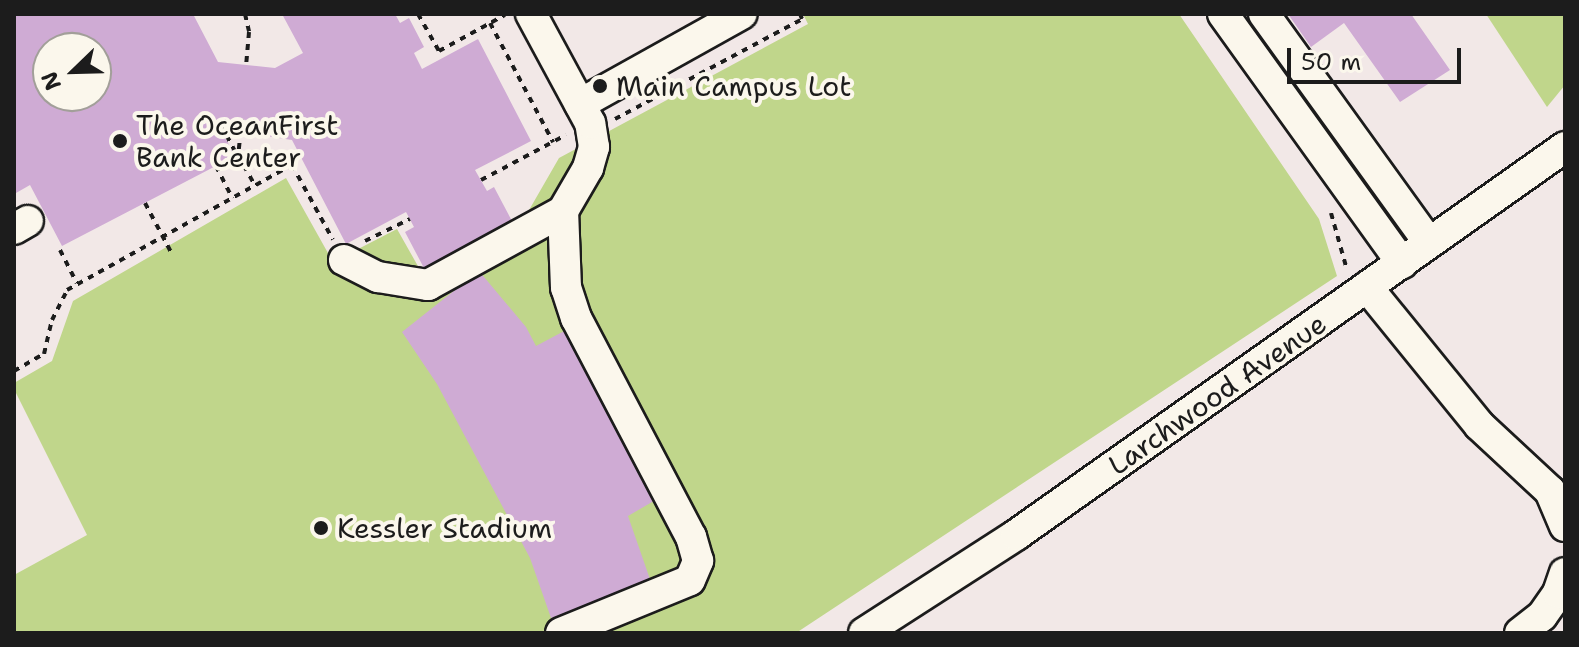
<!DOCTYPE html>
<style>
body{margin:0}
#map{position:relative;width:1579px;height:647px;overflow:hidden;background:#f2e8e7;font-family:"Shantell Sans",sans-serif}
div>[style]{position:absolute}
.green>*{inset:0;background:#c0d68b}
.building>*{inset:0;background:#cfabd4}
.path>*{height:4px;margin-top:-2px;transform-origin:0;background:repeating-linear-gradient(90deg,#1c1c1c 0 6px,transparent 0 12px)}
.roads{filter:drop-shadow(2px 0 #1c1c1c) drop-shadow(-2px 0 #1c1c1c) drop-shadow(0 2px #1c1c1c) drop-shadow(0 -2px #1c1c1c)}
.minor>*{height:30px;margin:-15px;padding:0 15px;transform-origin:15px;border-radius:15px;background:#fbf7ec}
.dots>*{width:22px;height:22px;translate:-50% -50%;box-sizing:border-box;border:4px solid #fbf7ec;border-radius:50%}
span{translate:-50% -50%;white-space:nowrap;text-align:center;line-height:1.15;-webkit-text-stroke:8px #fbf7ec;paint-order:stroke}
.poi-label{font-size:28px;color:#1c1c1c}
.left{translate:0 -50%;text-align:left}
.street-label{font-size:28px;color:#1c1c1c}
.frame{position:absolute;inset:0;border:16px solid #1c1c1c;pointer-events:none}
.north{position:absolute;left:32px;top:32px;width:80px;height:80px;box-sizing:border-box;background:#fbf7ec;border:2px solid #a29f99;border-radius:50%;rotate:247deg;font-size:22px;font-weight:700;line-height:32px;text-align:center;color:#1c1c1c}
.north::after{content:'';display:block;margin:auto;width:28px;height:36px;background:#1c1c1c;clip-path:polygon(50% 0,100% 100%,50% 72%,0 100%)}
.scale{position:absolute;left:1287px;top:48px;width:174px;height:36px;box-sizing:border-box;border:4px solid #1c1c1c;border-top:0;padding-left:10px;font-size:24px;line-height:28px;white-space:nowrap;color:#1c1c1c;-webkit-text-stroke:6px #fbf7ec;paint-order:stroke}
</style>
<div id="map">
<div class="green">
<i style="clip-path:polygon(803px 14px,1179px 14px,1319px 219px,1337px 276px,796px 633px,14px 633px,14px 575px,87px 535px,14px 389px,14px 383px,52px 361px,73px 301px,286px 178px,333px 262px,397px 229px,423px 275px,521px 224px,559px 158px,808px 24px)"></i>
<i style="clip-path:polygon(1486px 14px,1565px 14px,1565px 85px,1547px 107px)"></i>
</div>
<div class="building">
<i style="clip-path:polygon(evenodd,14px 14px,193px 14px,218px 62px,275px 68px,303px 53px,282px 14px,395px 14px,400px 23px,409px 18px,424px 47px,414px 53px,422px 69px,478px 39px,531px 141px,475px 170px,487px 191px,494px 187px,513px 223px,425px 270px,405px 232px,414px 227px,406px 212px,346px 244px,292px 140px,245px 133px,247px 120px,234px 119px,219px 126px,235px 156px,62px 246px,30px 185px,16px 193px,14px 189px,14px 14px,48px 48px,96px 48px,96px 96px,48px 96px,48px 48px)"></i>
<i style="clip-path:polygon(1288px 14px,1411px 14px,1450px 70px,1400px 102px,1344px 23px,1311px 47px)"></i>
<i style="clip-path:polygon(479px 271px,526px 327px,536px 346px,568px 329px,659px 498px,628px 516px,652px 585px,551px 618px,530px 558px,437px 384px,402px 332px)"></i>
</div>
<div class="path">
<i style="left:245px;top:14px;width:18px;rotate:77deg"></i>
<i style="left:249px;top:32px;width:33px;rotate:95deg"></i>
<i style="left:395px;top:14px;width:1px"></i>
<i style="left:418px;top:14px;width:43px;rotate:60.4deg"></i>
<i style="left:439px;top:51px;width:75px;rotate:-28.6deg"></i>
<i style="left:490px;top:23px;width:135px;rotate:62.1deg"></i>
<i style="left:242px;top:119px;width:36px;rotate:96deg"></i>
<i style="left:238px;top:155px;width:35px;rotate:61deg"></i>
<i style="left:615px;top:119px;width:212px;rotate:-28.1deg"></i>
<i style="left:802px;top:19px;width:5px;rotate:-112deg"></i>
<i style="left:221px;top:125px;width:32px;rotate:62deg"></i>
<i style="left:216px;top:166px;width:36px;rotate:63deg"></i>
<i style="left:481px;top:180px;width:96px;rotate:-27.9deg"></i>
<i style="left:145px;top:203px;width:58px;rotate:62.1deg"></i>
<i style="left:1331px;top:213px;width:59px;rotate:74.3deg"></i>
<i style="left:365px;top:241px;width:50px;rotate:-26.1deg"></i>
<i style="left:60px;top:250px;width:37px;rotate:63deg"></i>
<i style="left:14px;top:371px;width:34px;rotate:-30deg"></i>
<i style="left:44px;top:354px;width:35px;rotate:-77deg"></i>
<i style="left:52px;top:320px;width:34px;rotate:-63deg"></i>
<i style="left:67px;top:290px;width:257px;rotate:-29.1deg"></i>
<i style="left:292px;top:165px;width:85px;rotate:61.3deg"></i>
</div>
<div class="roads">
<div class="minor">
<i style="left:1223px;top:14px;width:307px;rotate:54.3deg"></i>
<i style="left:1264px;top:14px;width:282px;rotate:54.2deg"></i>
<i style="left:580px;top:104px;width:185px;rotate:-29.1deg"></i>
<i style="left:14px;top:229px;width:16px;rotate:-30deg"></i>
<i style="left:344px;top:260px;width:38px;rotate:27deg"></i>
<i style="left:378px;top:277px;width:51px;rotate:9.1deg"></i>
<i style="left:428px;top:285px;width:154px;rotate:-28.7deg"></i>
<i style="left:563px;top:211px;width:50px;rotate:-59.8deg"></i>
<i style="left:588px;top:168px;width:22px;rotate:-74deg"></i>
<i style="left:594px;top:147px;width:24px;rotate:-99deg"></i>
<i style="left:590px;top:123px;width:124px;rotate:-118.4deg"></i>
<i style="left:1367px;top:287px;width:178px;rotate:50.9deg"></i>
<i style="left:1479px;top:425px;width:97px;rotate:42.9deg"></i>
<i style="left:1550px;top:491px;width:38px;rotate:67deg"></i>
<i style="left:561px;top:633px;width:139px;rotate:-22.3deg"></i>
<i style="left:690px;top:580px;width:21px;rotate:-67deg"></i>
<i style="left:698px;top:561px;width:25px;rotate:-106deg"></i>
<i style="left:691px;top:537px;width:247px;rotate:-117.7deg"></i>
<i style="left:576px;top:318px;width:32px;rotate:-108deg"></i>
<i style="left:566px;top:288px;width:77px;rotate:-92.2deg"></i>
<i style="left:864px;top:633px;width:181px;rotate:-32.8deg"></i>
<i style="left:1016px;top:535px;width:672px;rotate:-35.25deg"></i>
<i style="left:1520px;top:633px;width:28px;rotate:-38deg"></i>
<i style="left:1542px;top:616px;width:28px;rotate:-55deg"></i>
<i style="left:1558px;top:593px;width:21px;rotate:-71deg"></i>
</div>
</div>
<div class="dots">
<i style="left:600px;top:86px;background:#1c1c1c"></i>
<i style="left:120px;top:141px;background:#1c1c1c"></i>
<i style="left:321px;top:528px;background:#1c1c1c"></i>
</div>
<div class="poi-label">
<span class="left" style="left:616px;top:86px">Main Campus Lot</span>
<span class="left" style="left:136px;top:141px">The OceanFirst<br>Bank Center</span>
<span class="left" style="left:337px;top:528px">Kessler Stadium</span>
</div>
<div class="street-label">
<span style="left:1217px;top:394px;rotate:-35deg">Larchwood Avenue</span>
</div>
<div class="frame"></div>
<div class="north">N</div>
<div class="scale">50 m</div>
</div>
